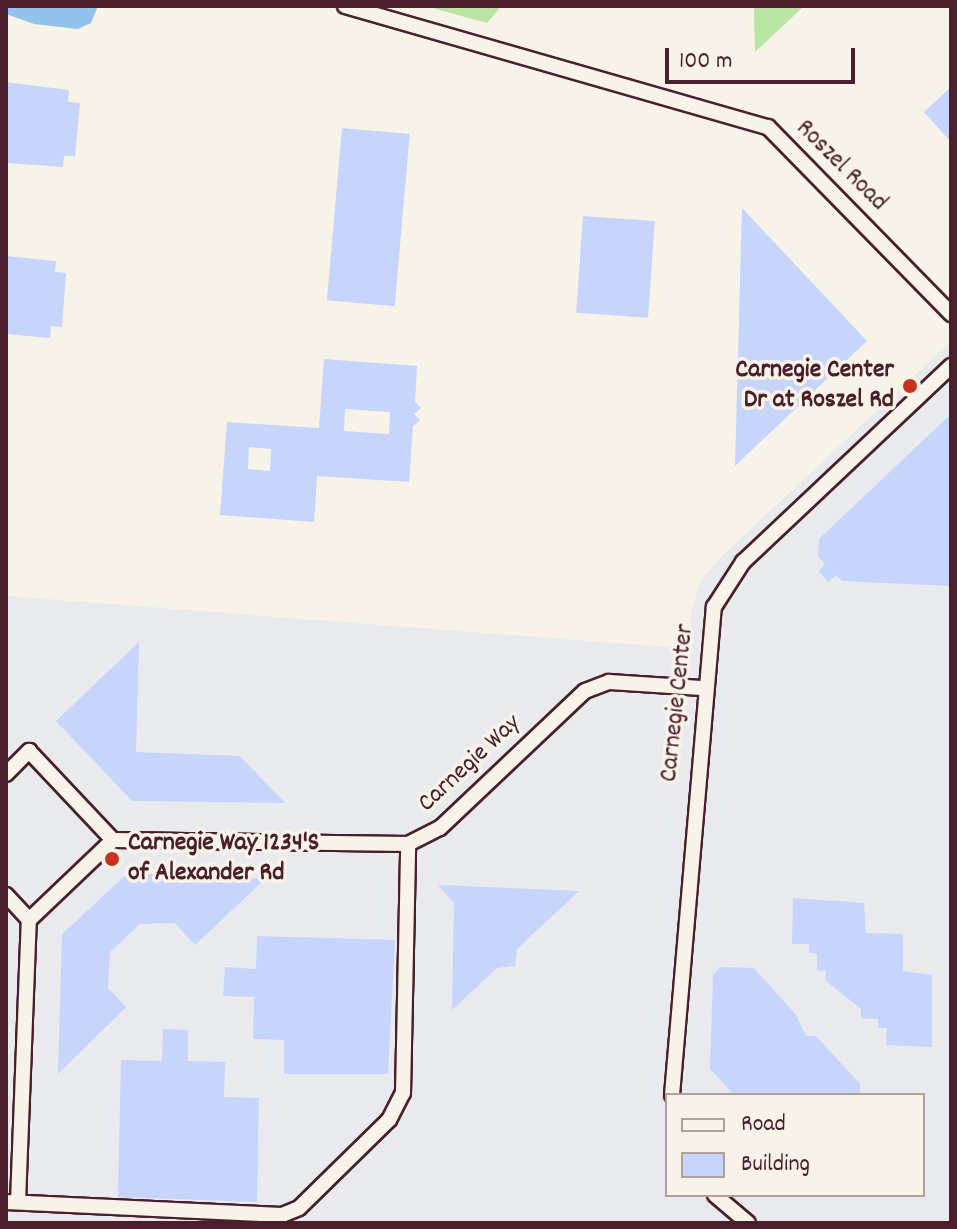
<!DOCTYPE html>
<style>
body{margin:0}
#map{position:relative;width:957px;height:1229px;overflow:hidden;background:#f7f3e8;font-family:Dekko,sans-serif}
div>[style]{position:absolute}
.built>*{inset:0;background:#e9eaee}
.green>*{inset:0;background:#b8e5a3}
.water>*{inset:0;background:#91c3ed}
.building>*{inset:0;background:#c7d4fb;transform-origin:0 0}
.roads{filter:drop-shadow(2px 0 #4a1f2b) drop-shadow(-2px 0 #4a1f2b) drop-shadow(0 2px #4a1f2b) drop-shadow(0 -2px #4a1f2b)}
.street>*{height:14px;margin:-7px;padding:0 7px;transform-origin:7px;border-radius:7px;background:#f7f3e8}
.dots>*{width:22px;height:22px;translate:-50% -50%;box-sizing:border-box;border:4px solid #f7f3e8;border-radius:50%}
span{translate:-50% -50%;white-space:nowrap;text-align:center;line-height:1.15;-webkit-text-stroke:7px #f7f3e8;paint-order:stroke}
.street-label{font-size:26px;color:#4a1f2b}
.poi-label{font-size:26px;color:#4a1f2b;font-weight:700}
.right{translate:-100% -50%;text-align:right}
.left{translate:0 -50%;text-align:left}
.frame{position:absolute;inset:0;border:8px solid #4a1f2b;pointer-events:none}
.legend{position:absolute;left:665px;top:1093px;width:260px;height:104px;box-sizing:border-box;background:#f7f3e8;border:2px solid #b29e9c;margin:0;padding:10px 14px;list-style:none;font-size:24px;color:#4a1f2b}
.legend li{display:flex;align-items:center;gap:16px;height:40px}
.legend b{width:40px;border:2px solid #b29e9c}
.scale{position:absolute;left:665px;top:48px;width:190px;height:36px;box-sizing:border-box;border:4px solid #4a1f2b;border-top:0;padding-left:10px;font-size:24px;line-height:28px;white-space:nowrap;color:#4a1f2b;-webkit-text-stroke:6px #f7f3e8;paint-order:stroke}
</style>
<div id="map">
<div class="built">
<i style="clip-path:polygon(evenodd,951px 341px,951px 1223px,6px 1223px,6px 596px,692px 649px,691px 614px,700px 582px,721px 557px,951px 341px,667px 1095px,923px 1095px,923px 1195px,667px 1195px,667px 1095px)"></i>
</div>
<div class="green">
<i style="clip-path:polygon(425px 6px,501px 6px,487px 23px)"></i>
<i style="clip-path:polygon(754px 6px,804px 6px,755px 52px)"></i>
</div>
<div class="water">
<i style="clip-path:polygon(6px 6px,98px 6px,91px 23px,78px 29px,34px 24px,6px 14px)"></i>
</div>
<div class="building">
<i style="clip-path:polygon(6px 82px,69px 90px,68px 102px,80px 103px,75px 156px,64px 156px,63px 167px,6px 163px)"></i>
<i style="clip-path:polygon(951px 87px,951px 142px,924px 112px)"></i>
<i style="left:342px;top:128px;width:68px;height:173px;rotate:5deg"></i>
<i style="clip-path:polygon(742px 208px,867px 341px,735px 466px)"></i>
<i style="left:583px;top:216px;width:72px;height:97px;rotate:4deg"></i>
<i style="clip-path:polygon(6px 256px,56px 261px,55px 272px,66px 273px,62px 327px,51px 326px,50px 338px,6px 334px)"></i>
<i style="clip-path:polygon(evenodd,324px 359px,417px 366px,415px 402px,421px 408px,414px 414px,420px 420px,413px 426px,409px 482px,317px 476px,314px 522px,220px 515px,227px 422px,319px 428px,324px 359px,345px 409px,390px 412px,389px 434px,344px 431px,345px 409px,324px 359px,249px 447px,271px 449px,270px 471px,248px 469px,249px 447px)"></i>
<i style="clip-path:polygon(951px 414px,951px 586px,842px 581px,836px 575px,828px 582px,819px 571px,825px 564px,818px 557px,819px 539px)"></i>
<i style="clip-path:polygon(139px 642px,136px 752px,240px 756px,285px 803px,132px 801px,56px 721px)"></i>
<i style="clip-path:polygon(128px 873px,265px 879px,195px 945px,175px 923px,140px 924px,110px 952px,108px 988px,126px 1007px,58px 1074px,62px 934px)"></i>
<i style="clip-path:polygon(438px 885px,579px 891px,517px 949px,515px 966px,497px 968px,452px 1010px,454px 903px)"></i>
<i style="clip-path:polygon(793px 898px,864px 903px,866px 933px,903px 934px,903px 971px,932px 975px,932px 1047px,886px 1045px,887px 1028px,878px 1028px,878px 1019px,861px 1018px,861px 1009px,825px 980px,826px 971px,817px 970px,817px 954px,809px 953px,809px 944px,792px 944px)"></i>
<i style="clip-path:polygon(257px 936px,395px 940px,388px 1074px,284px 1074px,284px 1040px,253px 1039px,254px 997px,223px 996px,225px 967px,256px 969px)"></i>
<i style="clip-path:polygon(720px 967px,754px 968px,796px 1015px,806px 1036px,816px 1036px,860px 1084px,860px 1095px,734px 1095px,710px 1069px,713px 975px)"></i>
<i style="clip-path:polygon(163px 1029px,188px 1030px,188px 1061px,225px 1062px,224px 1097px,259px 1098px,257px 1202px,118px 1197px,121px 1060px,162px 1061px)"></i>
</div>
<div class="roads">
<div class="street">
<i style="left:345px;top:6px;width:440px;rotate:16deg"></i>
<i style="left:768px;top:127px;width:262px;rotate:45.6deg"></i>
<i style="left:6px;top:774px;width:33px;rotate:-45deg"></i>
<i style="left:29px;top:751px;width:122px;rotate:46.7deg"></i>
<i style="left:113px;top:840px;width:295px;rotate:0.8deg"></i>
<i style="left:408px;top:844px;width:36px;rotate:-27deg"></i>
<i style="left:440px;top:828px;width:199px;rotate:-43.4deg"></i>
<i style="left:585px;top:691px;width:26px;rotate:-21deg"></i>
<i style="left:609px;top:682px;width:93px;rotate:3.7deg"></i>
<i style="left:6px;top:895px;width:34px;rotate:47deg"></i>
<i style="left:29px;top:920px;width:116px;rotate:-43.6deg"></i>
<i style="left:672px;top:1095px;width:490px;rotate:-85.1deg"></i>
<i style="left:714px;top:607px;width:54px;rotate:-57.2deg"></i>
<i style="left:743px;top:562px;width:286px;rotate:-43.3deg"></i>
<i style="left:715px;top:1195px;width:43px;rotate:40.3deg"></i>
<i style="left:6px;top:1202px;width:276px;rotate:2.7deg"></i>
<i style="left:282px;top:1215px;width:18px;rotate:-22deg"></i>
<i style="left:299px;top:1208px;width:126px;rotate:-44.4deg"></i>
<i style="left:389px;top:1120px;width:30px;rotate:-63deg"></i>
<i style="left:403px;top:1093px;width:249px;rotate:-88.8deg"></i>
<i style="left:18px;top:1202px;width:282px;rotate:-87.8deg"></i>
</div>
</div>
<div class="dots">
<i style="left:910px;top:386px;background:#c8321e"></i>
<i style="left:112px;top:859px;background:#c8321e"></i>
</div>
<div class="street-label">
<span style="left:841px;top:166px;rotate:45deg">Roszel Road</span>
<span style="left:678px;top:703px;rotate:-84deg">Carnegie Center</span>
<span style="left:470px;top:764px;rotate:-43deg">Carnegie Way</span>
</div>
<div class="poi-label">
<span class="right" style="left:894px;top:386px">Carnegie Center<br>Dr at Roszel Rd</span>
<span class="left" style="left:128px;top:859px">Carnegie Way 1234'S<br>of Alexander Rd</span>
</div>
<div class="frame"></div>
<ul class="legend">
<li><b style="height:10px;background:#f7f3e8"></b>Road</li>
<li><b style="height:22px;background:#c7d4fb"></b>Building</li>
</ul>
<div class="scale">100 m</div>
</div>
